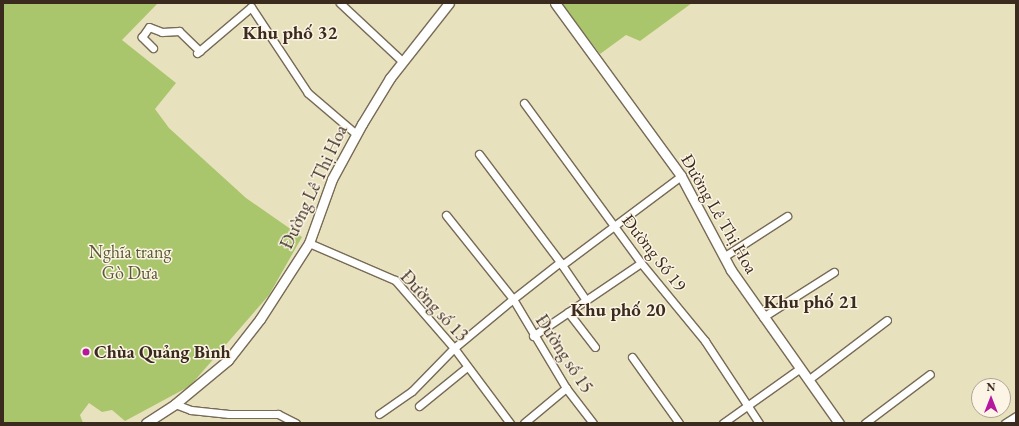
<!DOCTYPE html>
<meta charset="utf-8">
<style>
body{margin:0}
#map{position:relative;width:1019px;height:426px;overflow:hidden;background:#e8e1be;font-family:"EB Garamond",serif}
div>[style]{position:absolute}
.green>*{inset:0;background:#aac66d}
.roads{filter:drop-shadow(1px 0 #786a56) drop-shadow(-1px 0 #786a56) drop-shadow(0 1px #786a56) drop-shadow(0 -1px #786a56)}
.minor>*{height:7px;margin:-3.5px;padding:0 3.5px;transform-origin:3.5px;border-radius:3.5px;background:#fff}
.tertiary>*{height:9px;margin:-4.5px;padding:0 4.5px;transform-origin:4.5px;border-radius:4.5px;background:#fff}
.dots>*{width:11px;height:11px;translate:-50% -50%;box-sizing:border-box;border:2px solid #fcf5e5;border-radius:50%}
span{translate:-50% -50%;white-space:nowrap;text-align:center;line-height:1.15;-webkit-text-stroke:3px #fcf5e5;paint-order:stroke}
.street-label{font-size:18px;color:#3b2a1e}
.park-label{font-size:18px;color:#5c5936}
.poi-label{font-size:18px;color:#3b2a1e;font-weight:700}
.left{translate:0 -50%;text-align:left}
.neighbourhood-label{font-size:19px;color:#3b2a1e;font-weight:700}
.frame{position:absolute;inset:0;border:4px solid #3b2a1e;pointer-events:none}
.north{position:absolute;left:971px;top:378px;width:40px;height:40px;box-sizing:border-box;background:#fcf5e5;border:1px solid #afa495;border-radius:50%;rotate:0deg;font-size:11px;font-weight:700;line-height:16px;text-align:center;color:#3b2a1e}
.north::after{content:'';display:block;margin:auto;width:14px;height:18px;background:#b5179e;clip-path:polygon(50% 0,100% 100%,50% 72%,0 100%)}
</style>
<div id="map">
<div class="green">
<i style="clip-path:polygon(3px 3px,158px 3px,122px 40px,176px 83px,155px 109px,169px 128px,246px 198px,302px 237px,269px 295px,190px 386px,125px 421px,112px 410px,102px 412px,89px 403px,80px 415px,83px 423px,3px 423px)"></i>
<i style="clip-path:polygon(561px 3px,692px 3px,640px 41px,626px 35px,600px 54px)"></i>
</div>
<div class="roads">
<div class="minor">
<i style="left:340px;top:3px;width:86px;rotate:43.1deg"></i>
<i style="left:153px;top:48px;width:16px;rotate:-135deg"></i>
<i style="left:142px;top:37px;width:12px;rotate:-55deg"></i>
<i style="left:149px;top:27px;width:14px;rotate:21deg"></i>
<i style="left:162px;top:32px;width:17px;rotate:-3deg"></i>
<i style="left:179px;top:31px;width:29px;rotate:44deg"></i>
<i style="left:197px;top:53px;width:71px;rotate:-40.4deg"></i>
<i style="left:251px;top:7px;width:103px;rotate:56.5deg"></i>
<i style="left:308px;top:93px;width:63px;rotate:40.5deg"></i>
<i style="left:524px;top:103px;width:198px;rotate:53.8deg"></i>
<i style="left:641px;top:263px;width:101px;rotate:50.6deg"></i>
<i style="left:705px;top:341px;width:98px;rotate:56.6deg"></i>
<i style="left:479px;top:154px;width:135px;rotate:53.1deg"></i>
<i style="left:446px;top:215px;width:107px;rotate:51.4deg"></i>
<i style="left:513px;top:299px;width:104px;rotate:59.2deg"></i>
<i style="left:566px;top:388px;width:44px;rotate:52.4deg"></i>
<i style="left:309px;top:243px;width:94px;rotate:23.3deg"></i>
<i style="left:395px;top:280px;width:90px;rotate:49.1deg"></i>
<i style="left:454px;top:348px;width:94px;rotate:53.3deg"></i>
<i style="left:725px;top:256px;width:74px;rotate:-32.8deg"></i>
<i style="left:562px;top:265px;width:149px;rotate:-36.8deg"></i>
<i style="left:562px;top:265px;width:42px;rotate:55.6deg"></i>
<i style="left:568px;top:312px;width:44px;rotate:52.4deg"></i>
<i style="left:763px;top:317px;width:84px;rotate:-32.4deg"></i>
<i style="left:533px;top:336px;width:130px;rotate:-34.1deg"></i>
<i style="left:632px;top:357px;width:81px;rotate:54.5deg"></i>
<i style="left:808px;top:380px;width:99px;rotate:-37.2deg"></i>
<i style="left:175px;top:404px;width:17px;rotate:21deg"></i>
<i style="left:191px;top:410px;width:38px;rotate:6deg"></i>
<i style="left:229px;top:414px;width:49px"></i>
<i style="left:278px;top:414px;width:20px;rotate:27deg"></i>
<i style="left:419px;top:406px;width:62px;rotate:-39.1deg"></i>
<i style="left:379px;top:414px;width:40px;rotate:-34.9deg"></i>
<i style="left:412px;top:391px;width:60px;rotate:-45.7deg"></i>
<i style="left:454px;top:348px;width:77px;rotate:-39.7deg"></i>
<i style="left:513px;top:299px;width:60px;rotate:-38.2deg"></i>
<i style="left:560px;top:262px;width:4px;rotate:56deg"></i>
<i style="left:524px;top:423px;width:55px;rotate:-39.8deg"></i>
<i style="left:723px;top:423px;width:93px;rotate:-35.4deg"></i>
<i style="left:865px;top:423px;width:81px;rotate:-37deg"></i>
<i style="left:1005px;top:423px;width:13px;rotate:-32deg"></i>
</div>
<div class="tertiary">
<i style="left:555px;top:3px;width:214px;rotate:53.9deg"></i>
<i style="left:681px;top:176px;width:106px;rotate:62deg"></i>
<i style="left:731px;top:270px;width:187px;rotate:54.8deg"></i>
<i style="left:146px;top:423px;width:35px;rotate:-33deg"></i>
<i style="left:175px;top:404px;width:69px;rotate:-39.7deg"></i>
<i style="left:228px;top:360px;width:52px;rotate:-52deg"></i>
<i style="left:260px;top:319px;width:90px;rotate:-57.2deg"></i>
<i style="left:309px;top:243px;width:68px;rotate:-70.2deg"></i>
<i style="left:332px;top:179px;width:63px;rotate:-61.4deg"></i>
<i style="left:362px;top:124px;width:54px;rotate:-58.7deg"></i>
<i style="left:390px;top:78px;width:95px;rotate:-51.8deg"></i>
</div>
</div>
<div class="dots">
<i style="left:86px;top:352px;background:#b5179e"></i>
</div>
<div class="street-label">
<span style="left:314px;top:187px;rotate:-65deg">Đường Lê Thị Hoa</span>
<span style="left:719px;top:214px;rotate:60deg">Đường Lê Thị Hoa</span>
<span style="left:654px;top:253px;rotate:52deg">Đường Số 19</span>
<span style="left:434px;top:306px;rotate:47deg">Đường số 13</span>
<span style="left:564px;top:354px;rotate:57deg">Đường số 15</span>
</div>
<div class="park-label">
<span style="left:130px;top:263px">Nghĩa trang<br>Gò Dưa</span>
</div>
<div class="poi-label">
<span class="left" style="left:94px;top:352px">Chùa Quảng Bình</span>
</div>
<div class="neighbourhood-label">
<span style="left:290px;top:33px">Khu phố 32</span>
<span style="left:811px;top:302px">Khu phố 21</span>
<span style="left:618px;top:310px">Khu phố 20</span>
</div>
<div class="frame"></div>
<div class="north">N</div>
</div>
